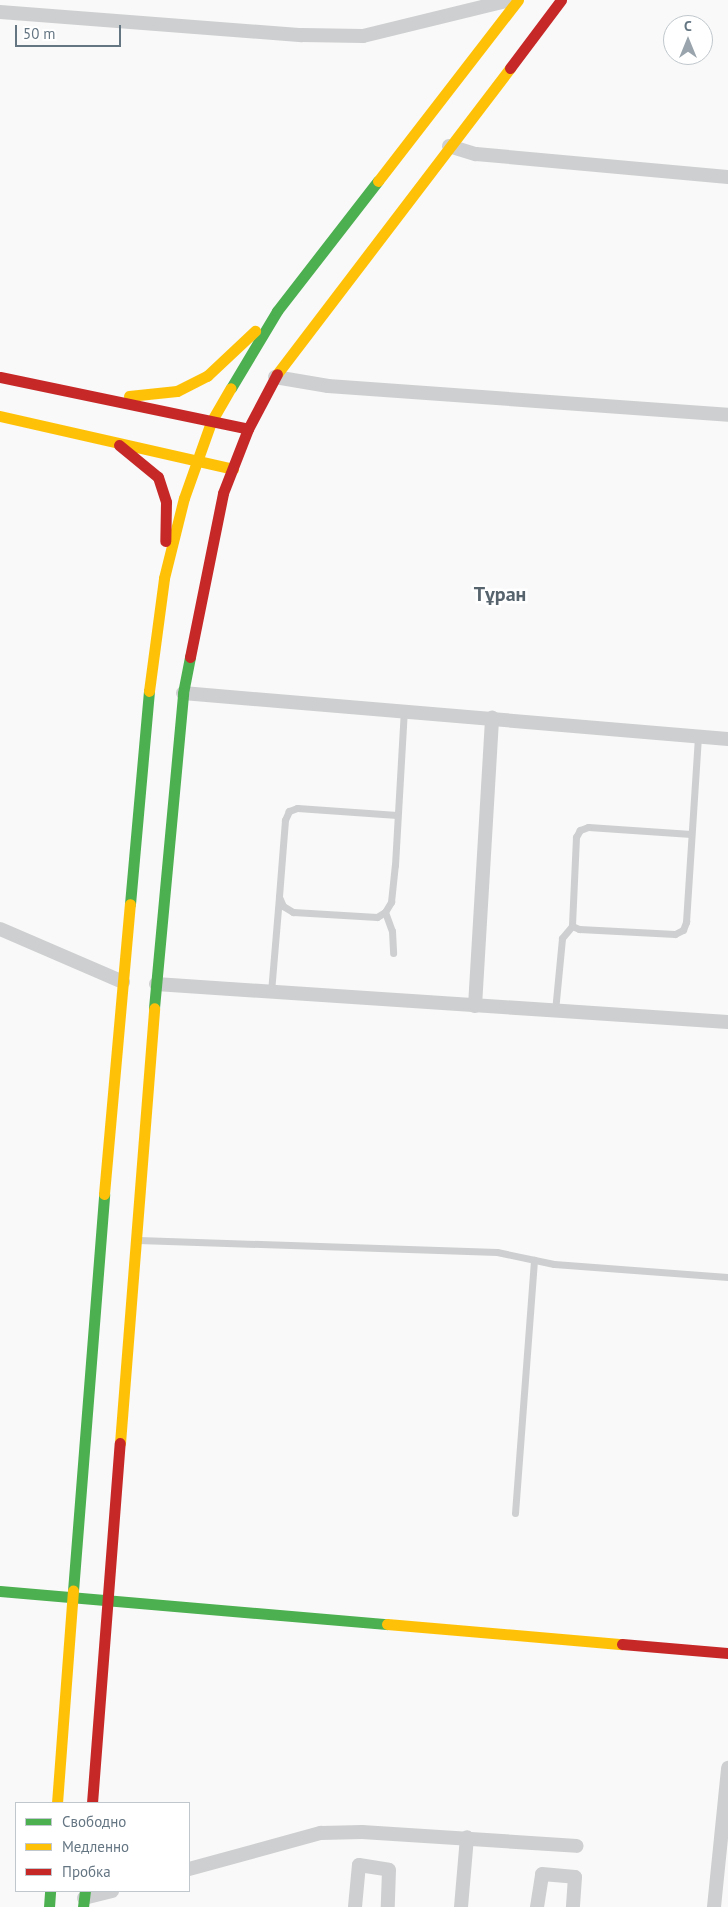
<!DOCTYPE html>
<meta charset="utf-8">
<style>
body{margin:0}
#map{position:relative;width:728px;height:1907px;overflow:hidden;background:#f9f9f9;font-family:"PT Sans",sans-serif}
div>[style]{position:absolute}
.lane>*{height:7px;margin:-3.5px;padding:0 3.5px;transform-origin:3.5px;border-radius:3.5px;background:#cecfd0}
.street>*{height:14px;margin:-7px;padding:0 7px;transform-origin:7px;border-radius:7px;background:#cecfd0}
.fast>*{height:11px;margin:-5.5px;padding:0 5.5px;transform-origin:5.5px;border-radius:5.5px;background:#4caf50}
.slow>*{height:11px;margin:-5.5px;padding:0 5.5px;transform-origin:5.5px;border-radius:5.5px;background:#ffc107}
.jam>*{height:11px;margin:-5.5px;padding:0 5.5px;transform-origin:5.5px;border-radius:5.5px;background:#c62828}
span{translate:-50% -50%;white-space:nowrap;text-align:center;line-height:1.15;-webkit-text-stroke:5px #fff;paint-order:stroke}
.district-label{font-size:20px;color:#57646e;font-weight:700}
.legend{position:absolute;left:15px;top:1802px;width:175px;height:90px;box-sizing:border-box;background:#fff;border:1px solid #c1c8cd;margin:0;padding:6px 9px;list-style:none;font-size:15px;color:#657683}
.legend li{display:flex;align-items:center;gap:10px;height:25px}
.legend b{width:25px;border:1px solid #c1c8cd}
.north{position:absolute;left:663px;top:15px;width:50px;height:50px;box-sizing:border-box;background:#fff;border:1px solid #c1c8cd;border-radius:50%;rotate:0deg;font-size:14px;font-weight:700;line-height:20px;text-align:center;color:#657683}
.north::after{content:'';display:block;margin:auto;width:18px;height:22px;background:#99a4ac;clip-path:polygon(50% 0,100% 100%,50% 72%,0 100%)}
.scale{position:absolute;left:15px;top:25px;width:106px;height:22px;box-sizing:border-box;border:2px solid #657683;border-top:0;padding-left:6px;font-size:15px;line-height:18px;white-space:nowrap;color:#657683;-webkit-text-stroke:4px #fff;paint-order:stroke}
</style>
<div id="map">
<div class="lane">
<i style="left:397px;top:815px;width:100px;rotate:-176deg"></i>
<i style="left:297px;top:808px;width:9px;rotate:159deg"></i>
<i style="left:289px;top:811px;width:10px;rotate:114deg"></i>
<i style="left:285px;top:820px;width:77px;rotate:94.5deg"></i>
<i style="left:279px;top:897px;width:10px;rotate:66deg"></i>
<i style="left:283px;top:906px;width:12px;rotate:31deg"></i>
<i style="left:293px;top:912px;width:84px;rotate:3.4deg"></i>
<i style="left:377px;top:917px;width:9px;rotate:-32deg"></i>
<i style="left:385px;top:912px;width:12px;rotate:-59deg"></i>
<i style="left:391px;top:902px;width:37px;rotate:-84deg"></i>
<i style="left:395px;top:865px;width:155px;rotate:-86.7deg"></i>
<i style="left:691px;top:834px;width:103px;rotate:-176.1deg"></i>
<i style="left:588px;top:827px;width:9px;rotate:159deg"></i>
<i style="left:580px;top:830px;width:8px;rotate:120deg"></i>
<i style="left:576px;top:837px;width:89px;rotate:92.6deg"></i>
<i style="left:572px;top:926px;width:8px;rotate:23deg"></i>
<i style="left:579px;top:929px;width:96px;rotate:3deg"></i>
<i style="left:675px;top:934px;width:9px;rotate:-27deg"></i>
<i style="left:683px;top:930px;width:9px;rotate:-69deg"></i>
<i style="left:686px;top:922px;width:186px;rotate:-86.3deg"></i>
<i style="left:385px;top:912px;width:20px;rotate:70deg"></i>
<i style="left:392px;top:931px;width:22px;rotate:87deg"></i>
<i style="left:271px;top:992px;width:95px;rotate:-85.2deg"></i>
<i style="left:555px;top:1011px;width:73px;rotate:-84.5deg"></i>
<i style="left:562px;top:938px;width:16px;rotate:-50deg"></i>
<i style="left:138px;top:1240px;width:359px;rotate:1.9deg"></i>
<i style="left:497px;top:1252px;width:58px;rotate:11.9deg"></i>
<i style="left:554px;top:1264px;width:174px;rotate:4.3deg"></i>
<i style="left:515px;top:1513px;width:254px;rotate:-85.7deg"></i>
</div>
<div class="street">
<i style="left:0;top:12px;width:303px;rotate:4.4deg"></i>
<i style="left:302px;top:35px;width:61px;rotate:0.9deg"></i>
<i style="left:363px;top:36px;width:152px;rotate:-13.7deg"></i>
<i style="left:449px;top:146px;width:28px;rotate:17deg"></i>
<i style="left:476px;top:154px;width:253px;rotate:5.2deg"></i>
<i style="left:275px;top:377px;width:54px;rotate:9.6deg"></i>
<i style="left:328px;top:386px;width:401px;rotate:4.1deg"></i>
<i style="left:183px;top:693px;width:547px;rotate:4.82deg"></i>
<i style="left:0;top:929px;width:134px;rotate:23.3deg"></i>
<i style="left:156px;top:984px;width:573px;rotate:3.8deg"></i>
<i style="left:475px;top:1006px;width:289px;rotate:-86.6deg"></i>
<i style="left:189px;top:1869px;width:137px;rotate:-15.3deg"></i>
<i style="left:321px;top:1833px;width:41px;rotate:-1.4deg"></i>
<i style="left:362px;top:1832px;width:215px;rotate:3.7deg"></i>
<i style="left:84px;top:1898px;width:29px;rotate:-14deg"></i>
<i style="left:355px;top:1907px;width:42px;rotate:-84.6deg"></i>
<i style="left:359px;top:1865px;width:30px;rotate:9deg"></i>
<i style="left:389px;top:1870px;width:37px;rotate:92deg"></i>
<i style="left:461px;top:1907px;width:70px;rotate:-85.1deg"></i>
<i style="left:537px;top:1907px;width:33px;rotate:-81deg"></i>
<i style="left:542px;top:1874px;width:33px;rotate:5deg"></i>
<i style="left:575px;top:1877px;width:30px;rotate:94deg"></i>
<i style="left:714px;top:1907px;width:140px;rotate:-84.2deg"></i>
</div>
<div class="fast">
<i style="left:231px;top:388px;width:90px;rotate:-59.1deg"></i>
<i style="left:277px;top:311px;width:165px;rotate:-52.2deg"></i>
<i style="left:130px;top:904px;width:214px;rotate:-84.9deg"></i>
<i style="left:154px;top:1008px;width:316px;rotate:-84.7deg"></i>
<i style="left:183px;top:693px;width:37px;rotate:-79deg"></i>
<i style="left:0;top:1591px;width:388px;rotate:4.9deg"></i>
<i style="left:73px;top:1591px;width:398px;rotate:-85.5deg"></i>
<i style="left:49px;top:1907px;width:16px;rotate:-86deg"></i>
<i style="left:83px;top:1907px;width:16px;rotate:-83deg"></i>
</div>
<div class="slow">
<i style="left:378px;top:181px;width:229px;rotate:-52.3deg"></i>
<i style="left:277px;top:374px;width:385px;rotate:-52.7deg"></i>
<i style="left:129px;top:396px;width:48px;rotate:-5.9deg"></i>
<i style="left:177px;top:391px;width:34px;rotate:-27deg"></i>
<i style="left:207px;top:376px;width:66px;rotate:-43.2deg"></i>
<i style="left:0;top:416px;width:239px;rotate:12.8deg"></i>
<i style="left:149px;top:691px;width:114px;rotate:-82.4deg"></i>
<i style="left:164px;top:578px;width:82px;rotate:-76deg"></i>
<i style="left:184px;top:498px;width:81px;rotate:-70.4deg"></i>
<i style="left:211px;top:422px;width:39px;rotate:-60deg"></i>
<i style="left:104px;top:1194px;width:291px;rotate:-84.9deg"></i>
<i style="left:120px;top:1443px;width:436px;rotate:-85.5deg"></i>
<i style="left:387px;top:1624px;width:236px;rotate:4.9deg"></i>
<i style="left:57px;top:1803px;width:213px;rotate:-85.7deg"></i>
</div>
<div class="jam">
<i style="left:510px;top:68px;width:85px;rotate:-53.1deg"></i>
<i style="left:0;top:377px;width:253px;rotate:11.8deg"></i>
<i style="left:119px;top:445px;width:50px;rotate:39.4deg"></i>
<i style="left:158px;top:477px;width:26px;rotate:72deg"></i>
<i style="left:166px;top:502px;width:39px;rotate:91deg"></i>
<i style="left:190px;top:657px;width:167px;rotate:-78.6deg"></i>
<i style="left:223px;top:493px;width:69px;rotate:-68.7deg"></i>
<i style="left:248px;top:429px;width:62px;rotate:-62.2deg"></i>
<i style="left:622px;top:1644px;width:106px;rotate:4.9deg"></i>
<i style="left:92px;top:1803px;width:361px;rotate:-85.6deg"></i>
</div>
<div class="district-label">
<span style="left:500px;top:594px">Тұран</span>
</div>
<ul class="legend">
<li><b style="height:6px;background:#4caf50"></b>Свободно</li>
<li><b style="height:6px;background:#ffc107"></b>Медленно</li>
<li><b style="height:6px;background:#c62828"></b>Пробка</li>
</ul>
<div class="north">С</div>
<div class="scale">50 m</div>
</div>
